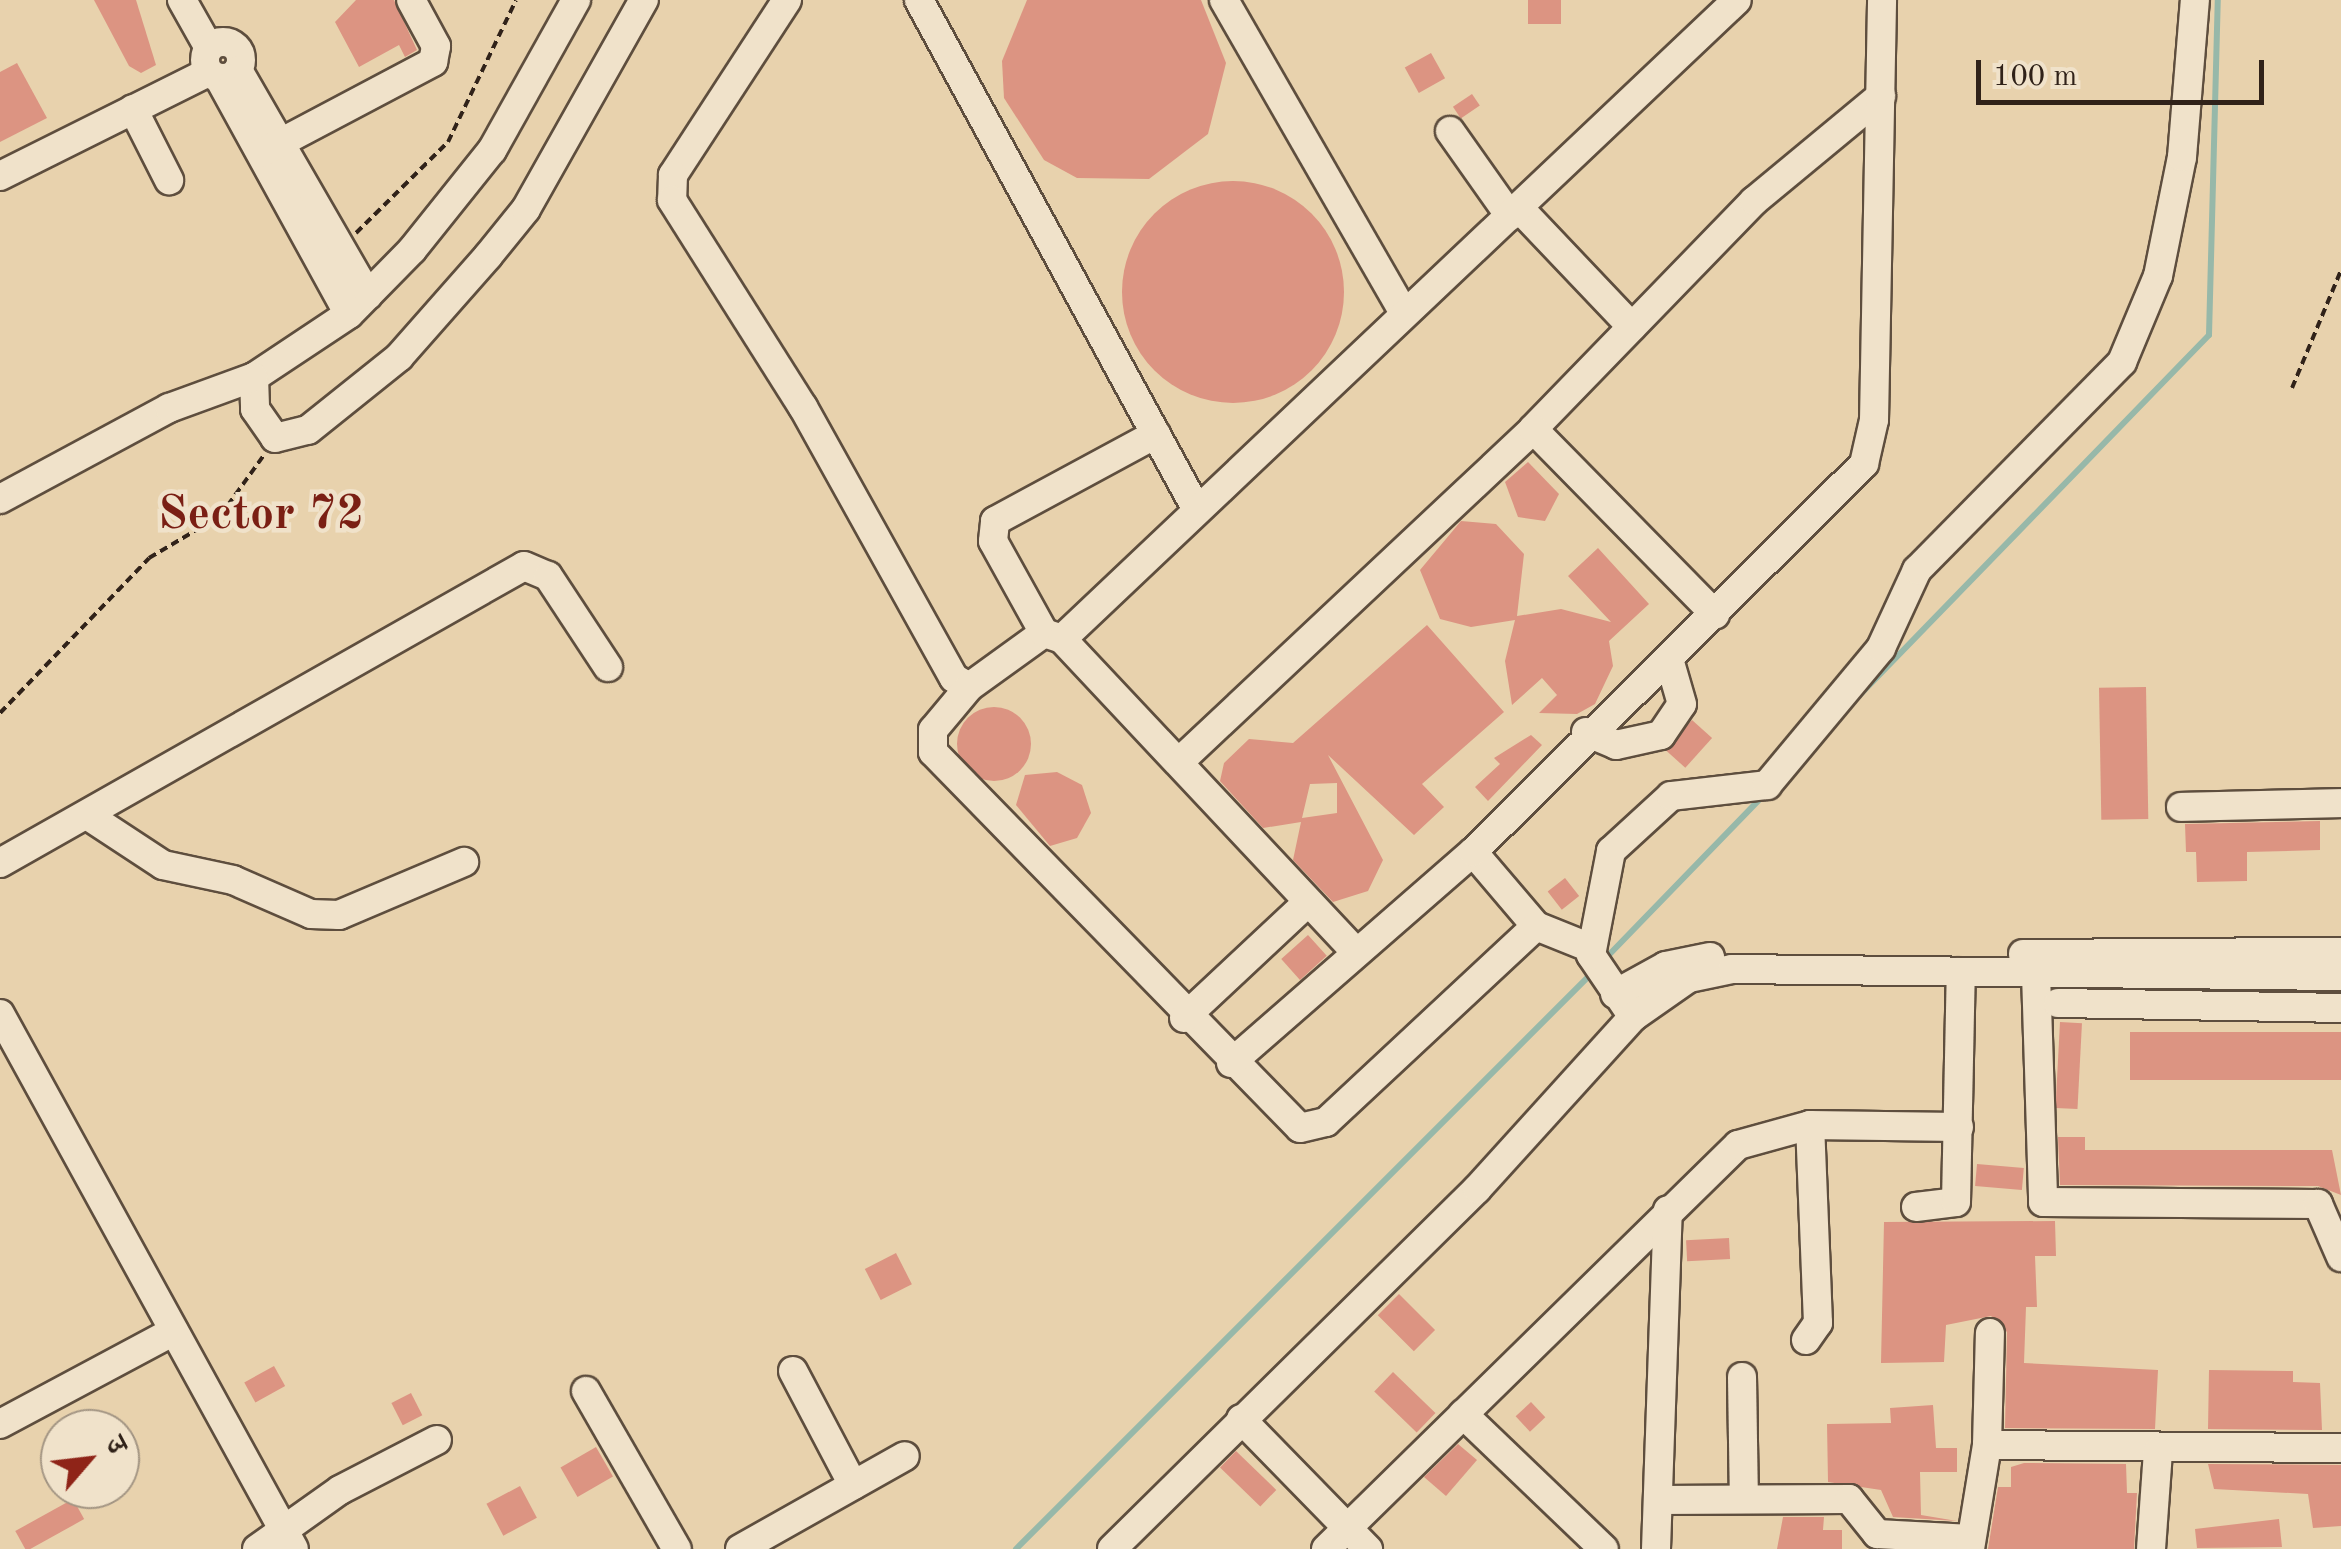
<!DOCTYPE html>
<meta charset="utf-8">
<style>
body{margin:0}
#map{position:relative;width:2341px;height:1549px;overflow:hidden;background:#e8d2ad;font-family:"Old Standard TT","Noto Serif Devanagari",serif}
div>[style]{position:absolute}
.stream>*{height:6px;margin:-3px;padding:0 3px;transform-origin:3px;border-radius:3px;background:#97b8a9}
.building>*{inset:0;background:#dc9482;transform-origin:0 0}
.round{border-radius:50%}
.path>*{height:4px;margin-top:-2px;transform-origin:0;background:repeating-linear-gradient(90deg,#302219 0 8px,transparent 0 13px)}
.roads{filter:drop-shadow(2px 0 #5e4e3e) drop-shadow(-2px 0 #5e4e3e) drop-shadow(0 2px #5e4e3e) drop-shadow(0 -2px #5e4e3e)}
.minor>*{height:28px;margin:-14px;padding:0 14px;transform-origin:14px;border-radius:14px;background:#f0e2ca}
.minor>.ring{margin:-14px;padding:0;box-sizing:content-box;background:none;border:28px solid #f0e2ca;border-radius:50%}
span{translate:-50% -50%;white-space:nowrap;text-align:center;line-height:1.15;-webkit-text-stroke:9px #f0e2ca;paint-order:stroke}
.district-label{font-size:48px;color:#7a1f14;font-weight:700}
.north{position:absolute;left:40px;top:1409px;width:100px;height:100px;box-sizing:border-box;background:#f0e2ca;border:2px solid #a39583;border-radius:50%;rotate:62deg;font-size:28px;font-weight:700;line-height:40px;text-align:center;color:#302219}
.north::after{content:'';display:block;margin:auto;width:35px;height:45px;background:#8f2418;clip-path:polygon(50% 0,100% 100%,50% 72%,0 100%)}
.scale{position:absolute;left:1976px;top:60px;width:288px;height:45px;box-sizing:border-box;border:5px solid #302219;border-top:0;padding-left:12px;font-size:30px;line-height:35px;white-space:nowrap;color:#302219;-webkit-text-stroke:8px #f0e2ca;paint-order:stroke}
</style>
<div id="map">
<div class="stream">
<i style="left:1853px;top:702px;width:511px;rotate:-45.87deg"></i>
<i style="left:2209px;top:335px;width:335px;rotate:-88.5deg"></i>
<i style="left:1603px;top:961px;width:233px;rotate:-45.9deg"></i>
<i style="left:1016px;top:1549px;width:819px;rotate:-45deg"></i>
</div>
<div class="building">
<i style="clip-path:polygon(94px 0,136px 0,156px 65px,141px 73px,129px 66px)"></i>
<i style="clip-path:polygon(356px 0,394px 0,417px 50px,405px 57px,399px 45px,359px 67px,335px 22px)"></i>
<i style="clip-path:polygon(1027px 0,1201px 0,1226px 63px,1208px 134px,1149px 179px,1077px 178px,1044px 160px,1004px 98px,1002px 61px)"></i>
<i style="left:1528px;top:0;width:33px;height:24px"></i>
<i style="left:1431px;top:53px;width:29px;height:30px;rotate:61deg"></i>
<i style="clip-path:polygon(17px 63px,47px 118px,0 142px,0 72px)"></i>
<i style="left:1472px;top:94px;width:14px;height:23px;rotate:56deg"></i>
<i class="round" style="left:1122px;top:181px;width:222px;height:222px"></i>
<i style="clip-path:polygon(1528px 462px,1559px 494px,1545px 521px,1518px 517px,1505px 482px)"></i>
<i style="clip-path:polygon(1461px 521px,1496px 524px,1524px 554px,1517px 616px,1561px 609px,1611px 622px,1568px 576px,1598px 548px,1649px 604px,1609px 641px,1613px 666px,1595px 704px,1577px 714px,1539px 713px,1557px 695px,1542px 678px,1512px 705px,1505px 661px,1515px 620px,1471px 627px,1440px 619px,1420px 570px)"></i>
<i style="clip-path:polygon(evenodd,1427px 625px,1504px 712px,1422px 784px,1444px 807px,1414px 835px,1328px 755px,1383px 860px,1368px 891px,1333px 902px,1293px 860px,1301px 822px,1263px 828px,1220px 781px,1224px 763px,1249px 739px,1293px 743px,1427px 625px,1337px 783px,1337px 813px,1302px 818px,1310px 784px,1337px 783px)"></i>
<i style="left:2146px;top:687px;width:132px;height:47px;rotate:89deg"></i>
<i class="round" style="left:957px;top:707px;width:74px;height:74px"></i>
<i style="left:1692px;top:720px;width:27px;height:40px;rotate:42deg"></i>
<i style="clip-path:polygon(1531px 735px,1542px 745px,1488px 801px,1475px 787px,1500px 764px,1494px 758px)"></i>
<i style="clip-path:polygon(1057px 772px,1082px 785px,1091px 813px,1077px 838px,1050px 846px,1016px 805px,1025px 775px)"></i>
<i style="clip-path:polygon(2320px 821px,2320px 850px,2247px 852px,2247px 881px,2197px 882px,2196px 852px,2186px 852px,2185px 824px)"></i>
<i style="left:1565px;top:878px;width:23px;height:22px;rotate:52deg"></i>
<i style="left:1308px;top:935px;width:28px;height:36px;rotate:48deg"></i>
<i style="left:2060px;top:1022px;width:22px;height:86px;rotate:3deg"></i>
<i style="left:2130px;top:1032px;width:211px;height:48px"></i>
<i style="clip-path:polygon(2058px 1137px,2085px 1137px,2085px 1150px,2332px 1150px,2341px 1195px,2318px 1186px,2060px 1185px)"></i>
<i style="left:1977px;top:1164px;width:47px;height:22px;rotate:5deg"></i>
<i style="clip-path:polygon(2055px 1221px,2056px 1256px,2035px 1256px,2037px 1307px,2026px 1307px,2024px 1363px,2158px 1370px,2155px 1429px,2005px 1428px,2007px 1332px,1991px 1316px,1946px 1325px,1944px 1362px,1881px 1363px,1884px 1222px)"></i>
<i style="left:1729px;top:1238px;width:21px;height:43px;rotate:87deg"></i>
<i style="left:896px;top:1253px;width:35px;height:35px;rotate:63deg"></i>
<i style="left:1399px;top:1294px;width:51px;height:30px;rotate:45deg"></i>
<i style="left:274px;top:1366px;width:23px;height:34px;rotate:61deg"></i>
<i style="clip-path:polygon(2209px 1370px,2293px 1371px,2293px 1382px,2320px 1383px,2322px 1430px,2208px 1429px)"></i>
<i style="left:1393px;top:1372px;width:59px;height:27px;rotate:44deg"></i>
<i style="left:411px;top:1393px;width:25px;height:22px;rotate:63deg"></i>
<i style="left:1531px;top:1402px;width:21px;height:21px;rotate:47deg"></i>
<i style="clip-path:polygon(1933px 1405px,1936px 1448px,1957px 1448px,1957px 1472px,1920px 1472px,1921px 1515px,1957px 1521px,1893px 1517px,1881px 1490px,1828px 1482px,1827px 1424px,1891px 1423px,1890px 1408px)"></i>
<i style="clip-path:polygon(1458px 1444px,1477px 1460px,1446px 1496px,1424px 1477px)"></i>
<i style="left:596px;top:1447px;width:34px;height:41px;rotate:60deg"></i>
<i style="left:1236px;top:1451px;width:56px;height:23px;rotate:44deg"></i>
<i style="clip-path:polygon(2024px 1463px,2126px 1464px,2127px 1493px,2137px 1493px,2134px 1549px,1988px 1549px,1998px 1487px,2011px 1487px,2011px 1467px)"></i>
<i style="clip-path:polygon(2208px 1464px,2341px 1465px,2341px 1526px,2313px 1528px,2308px 1494px,2214px 1489px)"></i>
<i style="left:520px;top:1486px;width:36px;height:38px;rotate:62deg"></i>
<i style="left:73px;top:1499px;width:23px;height:66px;rotate:61deg"></i>
<i style="clip-path:polygon(1783px 1517px,1824px 1517px,1823px 1530px,1842px 1530px,1842px 1549px,1777px 1549px)"></i>
<i style="clip-path:polygon(2279px 1519px,2282px 1547px,2197px 1548px,2195px 1529px)"></i>
</div>
<div class="path">
<i style="left:356px;top:233px;width:129px;rotate:-44.7deg"></i>
<i style="left:448px;top:142px;width:157px;rotate:-64.4deg"></i>
<i style="left:2292px;top:388px;width:128px;rotate:-67.4deg"></i>
<i style="left:0;top:713px;width:215px;rotate:-46.1deg"></i>
<i style="left:149px;top:558px;width:82px;rotate:-30.6deg"></i>
<i style="left:220px;top:516px;width:75px;rotate:-54.2deg"></i>
</div>
<div class="roads">
<div class="minor">
<i style="left:182px;top:0;width:55px;rotate:60.6deg"></i>
<i style="left:576px;top:0;width:172px;rotate:119.2deg"></i>
<i style="left:492px;top:150px;width:128px;rotate:128.7deg"></i>
<i style="left:412px;top:250px;width:90px;rotate:134.5deg"></i>
<i style="left:349px;top:314px;width:114px;rotate:146.4deg"></i>
<i style="left:254px;top:377px;width:32px;rotate:88deg"></i>
<i style="left:255px;top:409px;width:35px;rotate:55deg"></i>
<i style="left:275px;top:438px;width:34px;rotate:-14deg"></i>
<i style="left:308px;top:430px;width:117px;rotate:-38.7deg"></i>
<i style="left:399px;top:357px;width:135px;rotate:-48.6deg"></i>
<i style="left:488px;top:256px;width:60px;rotate:-51deg"></i>
<i style="left:526px;top:209px;width:240px;rotate:-60.6deg"></i>
<i style="left:787px;top:0;width:209px;rotate:123.1deg"></i>
<i style="left:673px;top:175px;width:25px;rotate:92deg"></i>
<i style="left:672px;top:200px;width:245px;rotate:57.7deg"></i>
<i style="left:803px;top:407px;width:310px;rotate:60.9deg"></i>
<i style="left:954px;top:678px;width:17px;rotate:31deg"></i>
<i style="left:969px;top:687px;width:92px;rotate:-35.8deg"></i>
<i style="left:1044px;top:633px;width:19px;rotate:18deg"></i>
<i style="left:1062px;top:639px;width:425px;rotate:46.8deg"></i>
<i style="left:919px;top:0;width:579px;rotate:61.4deg"></i>
<i style="left:1224px;top:0;width:361px;rotate:60.1deg"></i>
<i class="ring" style="left:205px;top:42px;width:8px;height:8px"></i>
<i style="left:238px;top:70px;width:260px;rotate:60deg"></i>
<i style="left:219px;top:78px;width:269px;rotate:61.2deg"></i>
<i style="left:133px;top:109px;width:80px;rotate:63.1deg"></i>
<i style="left:1450px;top:131px;width:104px;rotate:54.8deg"></i>
<i style="left:261px;top:153px;width:195px;rotate:-27.9deg"></i>
<i style="left:433px;top:62px;width:16px;rotate:-79deg"></i>
<i style="left:436px;top:46px;width:52px;rotate:-118.5deg"></i>
<i style="left:0;top:176px;width:233px;rotate:-26.5deg"></i>
<i style="left:1519px;top:208px;width:164px;rotate:46.5deg"></i>
<i style="left:1533px;top:429px;width:318px;rotate:-45.9deg"></i>
<i style="left:1754px;top:201px;width:165px;rotate:-39.6deg"></i>
<i style="left:0;top:499px;width:192px;rotate:-28.3deg"></i>
<i style="left:169px;top:408px;width:90px;rotate:-20deg"></i>
<i style="left:1044px;top:633px;width:105px;rotate:-119deg"></i>
<i style="left:993px;top:541px;width:20px;rotate:-84deg"></i>
<i style="left:995px;top:521px;width:183px;rotate:-28.4deg"></i>
<i style="left:1062px;top:639px;width:929px;rotate:-43.43deg"></i>
<i style="left:969px;top:687px;width:56px;rotate:129.9deg"></i>
<i style="left:933px;top:730px;width:22px;rotate:90deg"></i>
<i style="left:933px;top:752px;width:525px;rotate:45.69deg"></i>
<i style="left:1300px;top:1128px;width:27px;rotate:-13deg"></i>
<i style="left:1326px;top:1122px;width:287px;rotate:-43deg"></i>
<i style="left:1586px;top:732px;width:33px;rotate:23deg"></i>
<i style="left:1616px;top:745px;width:46px;rotate:-12.5deg"></i>
<i style="left:1661px;top:735px;width:37px;rotate:-56deg"></i>
<i style="left:1682px;top:704px;width:47px;rotate:-106.1deg"></i>
<i style="left:1179px;top:762px;width:486px;rotate:-43.2deg"></i>
<i style="left:1533px;top:429px;width:260px;rotate:45.5deg"></i>
<i style="left:2181px;top:807px;width:160px;rotate:-1.4deg"></i>
<i style="left:87px;top:815px;width:91px;rotate:33.3deg"></i>
<i style="left:163px;top:865px;width:72px;rotate:12.1deg"></i>
<i style="left:233px;top:880px;width:85px;rotate:23.6deg"></i>
<i style="left:311px;top:914px;width:28px;rotate:2deg"></i>
<i style="left:339px;top:915px;width:136px;rotate:-23deg"></i>
<i style="left:1473px;top:852px;width:97px;rotate:49.6deg"></i>
<i style="left:1536px;top:926px;width:59px;rotate:21.8deg"></i>
<i style="left:0;top:863px;width:602px;rotate:-29.54deg"></i>
<i style="left:524px;top:566px;width:26px;rotate:23deg"></i>
<i style="left:548px;top:576px;width:109px;rotate:56.6deg"></i>
<i style="left:2023px;top:954px;width:318px;rotate:-0.4deg"></i>
<i style="left:2036px;top:973px;width:229px;rotate:88.2deg"></i>
<i style="left:2043px;top:1202px;width:275px;rotate:0.4deg"></i>
<i style="left:2318px;top:1204px;width:58px;rotate:66.5deg"></i>
<i style="left:1615px;top:994px;width:58px;rotate:-28.8deg"></i>
<i style="left:1666px;top:966px;width:45px;rotate:-11.6deg"></i>
<i style="left:2058px;top:1003px;width:283px;rotate:1deg"></i>
<i style="left:0;top:1014px;width:610px;rotate:61.21deg"></i>
<i style="left:1633px;top:1017px;width:75px;rotate:-124.1deg"></i>
<i style="left:1591px;top:955px;width:106px;rotate:-79.1deg"></i>
<i style="left:1611px;top:851px;width:81px;rotate:-42.5deg"></i>
<i style="left:1671px;top:796px;width:97px;rotate:-6.5deg"></i>
<i style="left:1767px;top:785px;width:178px;rotate:-50.2deg"></i>
<i style="left:1881px;top:648px;width:86px;rotate:-65.2deg"></i>
<i style="left:1917px;top:570px;width:292px;rotate:-45.4deg"></i>
<i style="left:2122px;top:362px;width:93px;rotate:-67.3deg"></i>
<i style="left:2158px;top:276px;width:121px;rotate:-78.6deg"></i>
<i style="left:2182px;top:157px;width:158px;rotate:-85.3deg"></i>
<i style="left:1184px;top:1018px;width:168px;rotate:-43.1deg"></i>
<i style="left:1231px;top:1063px;width:321px;rotate:-41.1deg"></i>
<i style="left:1473px;top:852px;width:551px;rotate:-44.78deg"></i>
<i style="left:1864px;top:464px;width:45px;rotate:-77.2deg"></i>
<i style="left:1874px;top:420px;width:420px;rotate:-88.9deg"></i>
<i style="left:1916px;top:1207px;width:40px;rotate:-7.1deg"></i>
<i style="left:1956px;top:1202px;width:230px;rotate:-88.8deg"></i>
<i style="left:1806px;top:1340px;width:21px;rotate:-55deg"></i>
<i style="left:1818px;top:1323px;width:198px;rotate:-92.3deg"></i>
<i style="left:793px;top:1371px;width:129px;rotate:62.2deg"></i>
<i style="left:1742px;top:1377px;width:122px;rotate:89.1deg"></i>
<i style="left:586px;top:1391px;width:182px;rotate:60.1deg"></i>
<i style="left:1463px;top:1414px;width:195px;rotate:43.8deg"></i>
<i style="left:1241px;top:1419px;width:182px;rotate:45.7deg"></i>
<i style="left:0;top:1424px;width:197px;rotate:-28.1deg"></i>
<i style="left:1987px;top:1445px;width:354px;rotate:0.5deg"></i>
<i style="left:1658px;top:1500px;width:191px;rotate:-0.3deg"></i>
<i style="left:1849px;top:1499px;width:45px;rotate:51.3deg"></i>
<i style="left:1877px;top:1534px;width:94px;rotate:3deg"></i>
<i style="left:257px;top:1549px;width:102px;rotate:-35.4deg"></i>
<i style="left:340px;top:1490px;width:109px;rotate:-27.3deg"></i>
<i style="left:740px;top:1549px;width:189px;rotate:-29.4deg"></i>
<i style="left:1112px;top:1549px;width:513px;rotate:-44.6deg"></i>
<i style="left:1477px;top:1189px;width:232px;rotate:-47.8deg"></i>
<i style="left:1633px;top:1017px;width:68px;rotate:-34.9deg"></i>
<i style="left:1689px;top:978px;width:44px;rotate:-11.8deg"></i>
<i style="left:1732px;top:969px;width:609px;rotate:0.66deg"></i>
<i style="left:1326px;top:1549px;width:577px;rotate:-44.44deg"></i>
<i style="left:1738px;top:1145px;width:75px;rotate:-15.5deg"></i>
<i style="left:1810px;top:1125px;width:149px;rotate:0.8deg"></i>
<i style="left:1656px;top:1549px;width:339px;rotate:-88deg"></i>
<i style="left:1970px;top:1549px;width:105px;rotate:-80.7deg"></i>
<i style="left:1987px;top:1445px;width:112px;rotate:-88.5deg"></i>
<i style="left:2151px;top:1549px;width:98px;rotate:-85.9deg"></i>
</div>
</div>
<div class="district-label">
<span style="left:261px;top:516px">Sector 72</span>
</div>
<div class="north">उ</div>
<div class="scale">100 m</div>
</div>
